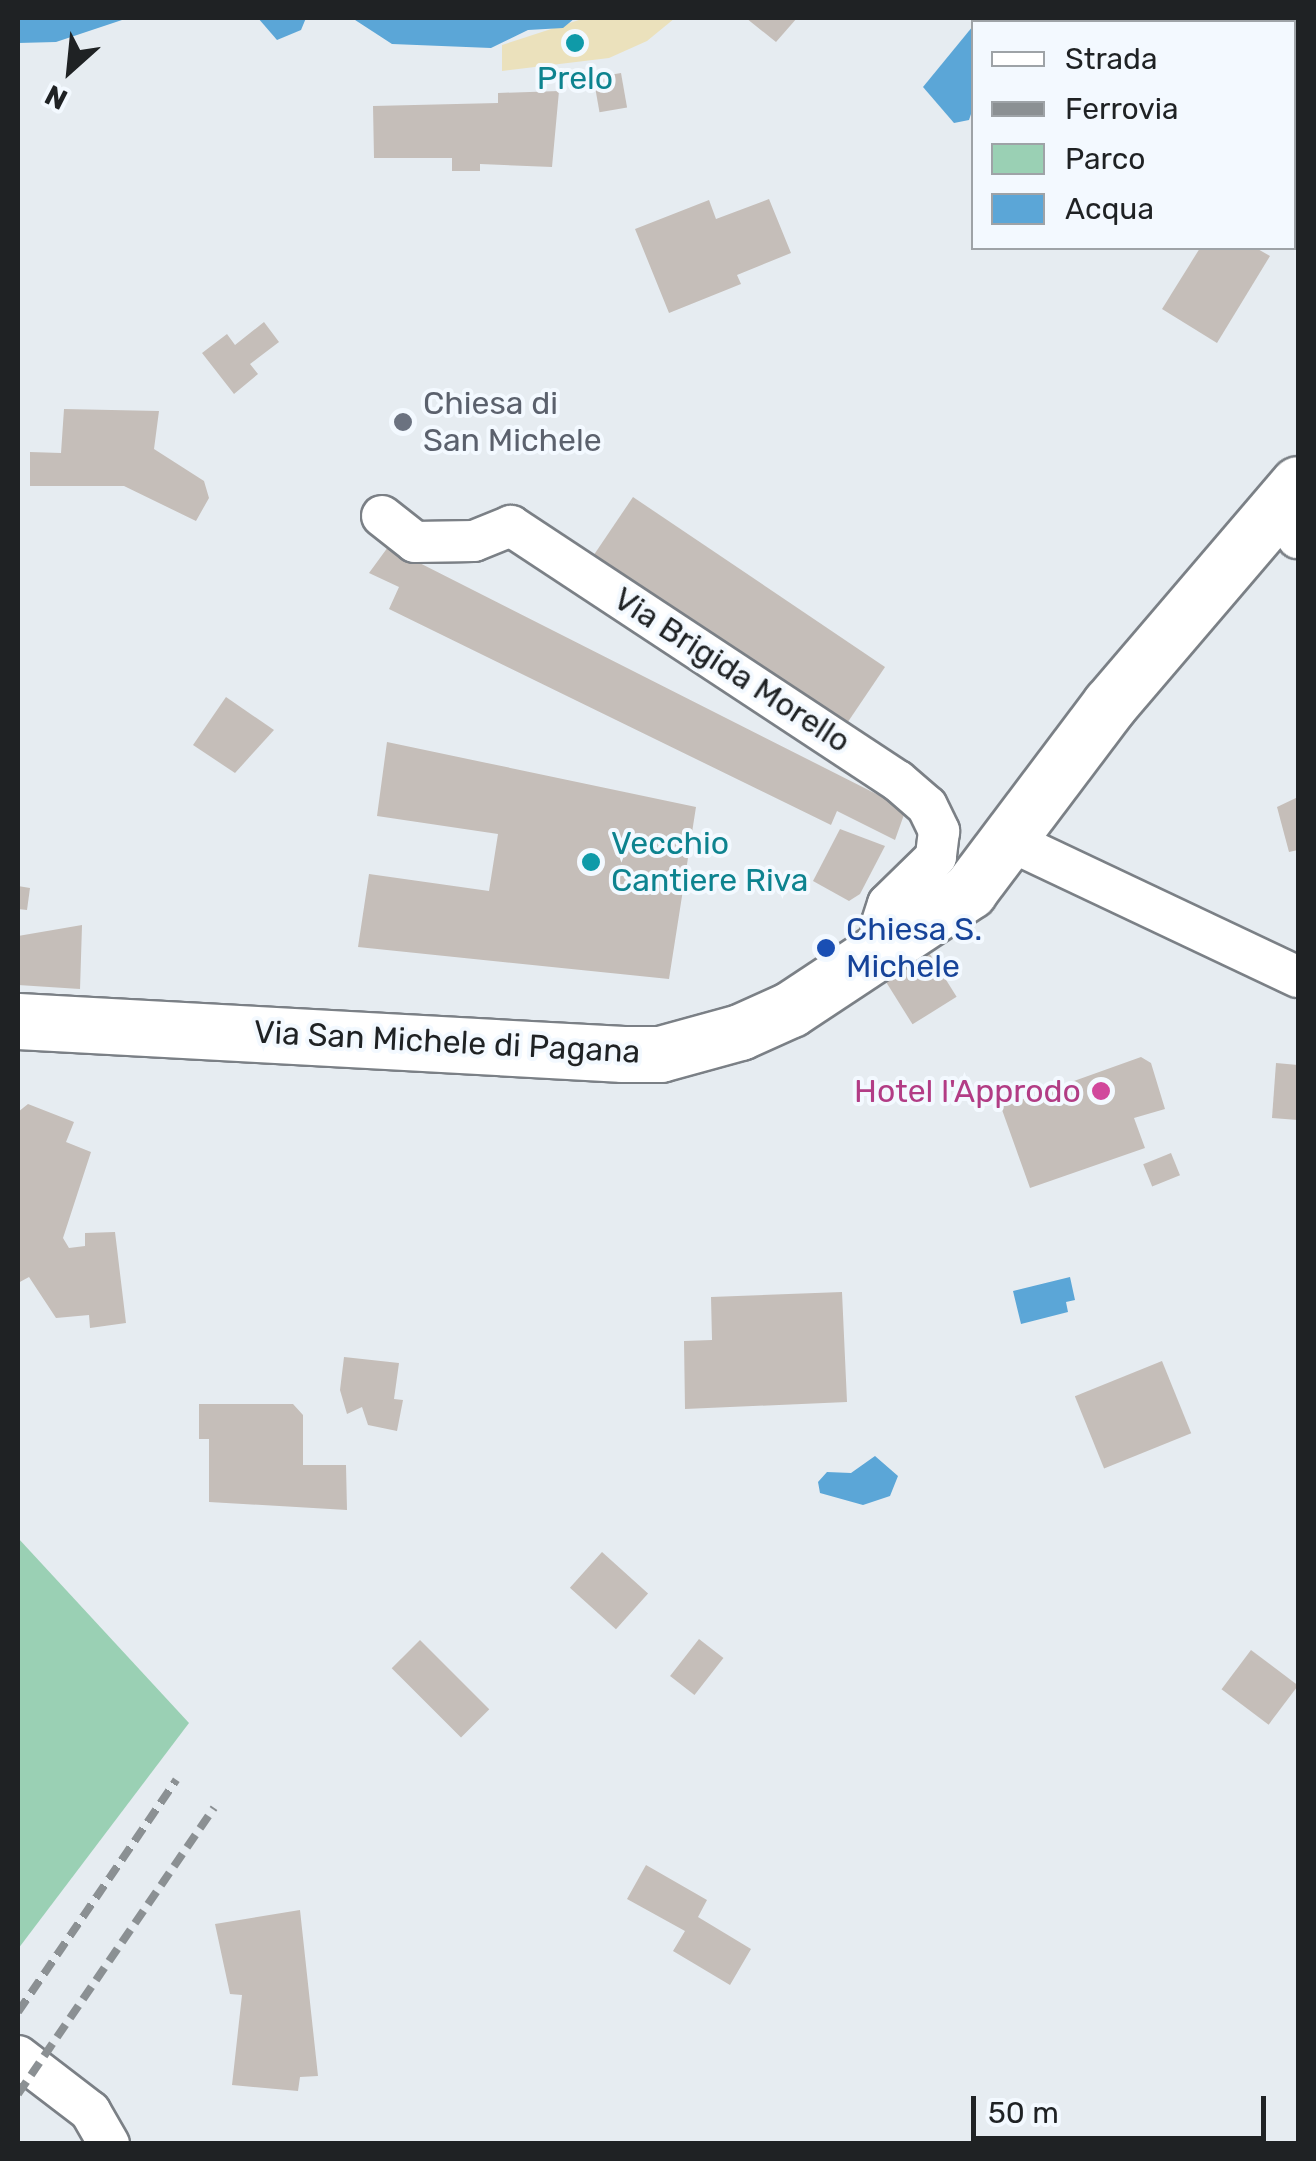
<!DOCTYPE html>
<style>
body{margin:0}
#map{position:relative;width:1316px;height:2161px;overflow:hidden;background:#e6ecf1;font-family:Rubik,sans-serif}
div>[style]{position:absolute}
.green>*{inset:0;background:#9ad0b4}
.sand>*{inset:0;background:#ebe1bc}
.water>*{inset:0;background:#5ba6d7}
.building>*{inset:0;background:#c5beb9;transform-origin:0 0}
.roads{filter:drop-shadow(2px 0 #7b8086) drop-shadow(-2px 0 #7b8086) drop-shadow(0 2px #7b8086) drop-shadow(0 -2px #7b8086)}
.street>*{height:40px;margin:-20px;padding:0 20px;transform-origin:20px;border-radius:20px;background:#fff}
.secondary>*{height:55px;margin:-27.5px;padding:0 27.5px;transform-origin:27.5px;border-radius:27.5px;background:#fff}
.rail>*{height:8px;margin-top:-4px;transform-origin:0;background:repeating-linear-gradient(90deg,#8b9093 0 15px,transparent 0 23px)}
.dots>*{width:28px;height:28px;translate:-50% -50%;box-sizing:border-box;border:5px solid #f3f9ff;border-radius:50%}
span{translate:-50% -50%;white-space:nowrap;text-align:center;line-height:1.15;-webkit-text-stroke:8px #f3f9ff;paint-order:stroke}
.culture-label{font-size:32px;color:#0d838f}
.left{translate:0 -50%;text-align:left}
.worship-label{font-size:32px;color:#5b616d}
.street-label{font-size:32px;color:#1f2224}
.transit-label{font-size:32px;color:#164399}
.hotel-label{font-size:32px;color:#b23c85}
.right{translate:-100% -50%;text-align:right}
.frame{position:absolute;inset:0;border:20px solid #1f2224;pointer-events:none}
.legend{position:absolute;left:971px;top:20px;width:325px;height:230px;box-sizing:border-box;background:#f3f9ff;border:2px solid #9ea3a7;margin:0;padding:12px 18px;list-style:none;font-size:30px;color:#1f2224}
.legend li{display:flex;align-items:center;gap:20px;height:50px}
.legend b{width:50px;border:2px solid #9ea3a7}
.north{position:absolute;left:20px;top:20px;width:100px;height:100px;-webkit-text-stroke:8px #f3f9ff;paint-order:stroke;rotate:207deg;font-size:28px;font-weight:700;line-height:40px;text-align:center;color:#1f2224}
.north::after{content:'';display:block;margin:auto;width:35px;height:45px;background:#1f2224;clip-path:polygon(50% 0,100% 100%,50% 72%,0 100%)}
.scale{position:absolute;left:971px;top:2096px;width:295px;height:45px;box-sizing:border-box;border:5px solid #1f2224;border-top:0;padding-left:12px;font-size:30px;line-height:35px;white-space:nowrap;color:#1f2224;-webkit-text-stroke:8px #f3f9ff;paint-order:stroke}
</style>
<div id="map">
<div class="green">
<i style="clip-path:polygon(18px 1538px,189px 1723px,18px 1949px)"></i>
</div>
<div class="sand">
<i style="clip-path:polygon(585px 18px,675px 18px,647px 41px,609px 58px,502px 71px,502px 45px)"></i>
</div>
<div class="water">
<i style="clip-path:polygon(18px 18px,128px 18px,56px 42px,18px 43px)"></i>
<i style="clip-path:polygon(258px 18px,306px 18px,301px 30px,277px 40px)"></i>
<i style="clip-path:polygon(352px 18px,575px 18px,563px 28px,528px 30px,491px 48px,392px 44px)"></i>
<i style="clip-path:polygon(973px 26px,973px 108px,969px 120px,954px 123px,923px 87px)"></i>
<i style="clip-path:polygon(1070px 1277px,1075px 1300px,1066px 1302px,1068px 1312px,1021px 1324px,1013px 1291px)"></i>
<i style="clip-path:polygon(875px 1456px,898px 1476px,890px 1496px,863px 1505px,820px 1493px,818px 1482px,827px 1472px,851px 1473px)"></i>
</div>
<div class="building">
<i style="clip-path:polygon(746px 18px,797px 18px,776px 42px)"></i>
<i style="left:621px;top:73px;width:35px;height:28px;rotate:80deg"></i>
<i style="clip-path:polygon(559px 91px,552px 167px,480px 164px,480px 171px,452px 171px,452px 158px,374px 158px,373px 106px,498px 103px,498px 93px)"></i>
<i style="clip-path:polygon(769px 199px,791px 253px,737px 275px,741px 284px,669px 313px,635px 229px,709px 200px,716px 219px)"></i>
<i style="clip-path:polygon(1200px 248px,1256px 248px,1270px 256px,1217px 343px,1162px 309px)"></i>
<i style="clip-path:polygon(264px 322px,279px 342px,250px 364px,258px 374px,234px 394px,202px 353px,227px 334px,235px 345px)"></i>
<i style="clip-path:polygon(64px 409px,159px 411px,154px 449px,204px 481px,209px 498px,196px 521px,124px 486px,30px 486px,30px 452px,61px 453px)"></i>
<i style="left:633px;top:497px;width:304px;height:71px;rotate:34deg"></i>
<i style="clip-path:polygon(388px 547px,906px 809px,895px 840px,837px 811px,831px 825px,389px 609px,399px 587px,369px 573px)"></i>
<i style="clip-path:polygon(226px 697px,274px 730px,235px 773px,193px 745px)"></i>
<i style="clip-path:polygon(387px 742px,696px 807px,669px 979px,358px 947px,369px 874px,489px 891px,498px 834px,377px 816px)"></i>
<i style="clip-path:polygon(1298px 797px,1298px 850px,1289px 852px,1277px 807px)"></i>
<i style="clip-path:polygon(840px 829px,885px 846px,860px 894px,849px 901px,813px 881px)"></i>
<i style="clip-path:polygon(18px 886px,30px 888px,27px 910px,18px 909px)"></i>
<i style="clip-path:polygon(82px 925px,80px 989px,18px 985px,18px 936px)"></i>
<i style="left:928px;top:951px;width:54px;height:52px;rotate:58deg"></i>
<i style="clip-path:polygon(1141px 1057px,1151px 1063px,1165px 1109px,1134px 1118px,1145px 1148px,1030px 1188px,1001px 1107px)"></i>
<i style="clip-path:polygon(1276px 1063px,1298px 1065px,1298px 1120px,1272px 1118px)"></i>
<i style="clip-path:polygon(28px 1104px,74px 1122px,66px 1142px,91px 1152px,63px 1238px,69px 1248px,85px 1246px,85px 1233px,115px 1232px,126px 1323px,90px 1328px,89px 1315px,56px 1318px,29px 1277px,18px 1283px,18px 1112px)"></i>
<i style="left:1171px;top:1153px;width:24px;height:30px;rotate:68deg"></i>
<i style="clip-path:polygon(842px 1292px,847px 1402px,685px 1409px,684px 1341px,712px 1340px,711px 1297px)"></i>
<i style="clip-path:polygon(344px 1357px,399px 1363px,394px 1399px,403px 1400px,397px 1431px,368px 1425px,362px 1407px,347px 1414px,340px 1390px)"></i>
<i style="left:1162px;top:1361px;width:78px;height:94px;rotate:68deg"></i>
<i style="clip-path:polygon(199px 1404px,293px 1404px,303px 1415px,303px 1465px,346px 1465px,347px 1510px,209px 1502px,209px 1439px,199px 1439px)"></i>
<i style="left:602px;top:1552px;width:62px;height:48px;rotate:42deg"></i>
<i style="left:699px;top:1639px;width:31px;height:47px;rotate:38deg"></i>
<i style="left:420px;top:1640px;width:98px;height:40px;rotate:45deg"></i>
<i style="left:1251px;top:1650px;width:59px;height:49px;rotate:37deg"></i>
<i style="clip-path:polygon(646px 1865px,707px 1900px,698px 1917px,751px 1949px,730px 1985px,673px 1951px,685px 1931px,627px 1899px)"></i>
<i style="clip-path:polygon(300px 1910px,318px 2076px,300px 2077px,298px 2091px,232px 2085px,242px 1995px,230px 1994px,215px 1924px)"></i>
</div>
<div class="roads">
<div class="street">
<i style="left:1276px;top:507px;width:38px;rotate:55deg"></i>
<i style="left:382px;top:516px;width:42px;rotate:38.2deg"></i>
<i style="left:415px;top:542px;width:59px;rotate:-1deg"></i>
<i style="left:474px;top:541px;width:40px;rotate:-22deg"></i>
<i style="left:511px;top:526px;width:463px;rotate:33.4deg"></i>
<i style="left:898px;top:781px;width:38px;rotate:41deg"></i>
<i style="left:927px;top:806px;width:28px;rotate:64deg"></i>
<i style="left:939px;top:831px;width:26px;rotate:97deg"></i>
<i style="left:936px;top:857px;width:67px;rotate:135.6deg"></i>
<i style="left:888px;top:904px;width:22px;rotate:108deg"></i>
<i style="left:881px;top:925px;width:24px;rotate:81deg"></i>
<i style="left:1010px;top:841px;width:318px;rotate:25.3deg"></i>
<i style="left:18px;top:2056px;width:91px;rotate:37.4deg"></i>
<i style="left:90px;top:2111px;width:38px;rotate:60deg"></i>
</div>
<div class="secondary">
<i style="left:18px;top:1021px;width:606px;rotate:3.12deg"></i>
<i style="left:623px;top:1054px;width:37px"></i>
<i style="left:660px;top:1054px;width:83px;rotate:-15.4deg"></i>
<i style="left:740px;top:1032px;width:56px;rotate:-24.3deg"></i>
<i style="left:791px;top:1009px;width:214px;rotate:-33.5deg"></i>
<i style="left:969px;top:891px;width:234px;rotate:-53deg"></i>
<i style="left:1110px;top:704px;width:289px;rotate:-49.5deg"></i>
</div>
</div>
<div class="rail">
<i style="left:18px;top:2012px;width:281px;rotate:-55.7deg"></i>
<i style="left:18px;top:2094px;width:347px;rotate:-55.6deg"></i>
</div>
<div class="dots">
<i style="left:575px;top:43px;background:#0f9aa8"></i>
<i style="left:403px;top:422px;background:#6b7280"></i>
<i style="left:591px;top:862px;background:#0f9aa8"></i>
<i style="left:826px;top:948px;background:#1a4fb4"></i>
<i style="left:1101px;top:1091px;background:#d1479c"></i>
</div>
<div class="culture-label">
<span style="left:575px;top:78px">Prelo</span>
<span class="left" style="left:611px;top:862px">Vecchio<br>Cantiere Riva</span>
</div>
<div class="worship-label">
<span class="left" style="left:423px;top:422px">Chiesa di<br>San Michele</span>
</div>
<div class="street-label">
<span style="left:732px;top:670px;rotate:33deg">Via Brigida Morello</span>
<span style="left:447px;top:1042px;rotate:3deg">Via San Michele di Pagana</span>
</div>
<div class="transit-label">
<span class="left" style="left:846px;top:948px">Chiesa S.<br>Michele</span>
</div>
<div class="hotel-label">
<span class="right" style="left:1081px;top:1091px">Hotel l'Approdo</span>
</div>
<div class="frame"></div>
<ul class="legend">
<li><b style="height:12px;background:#fff"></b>Strada</li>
<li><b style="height:12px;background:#8b9093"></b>Ferrovia</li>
<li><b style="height:28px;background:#9ad0b4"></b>Parco</li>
<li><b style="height:28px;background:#5ba6d7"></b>Acqua</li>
</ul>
<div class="north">N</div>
<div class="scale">50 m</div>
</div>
